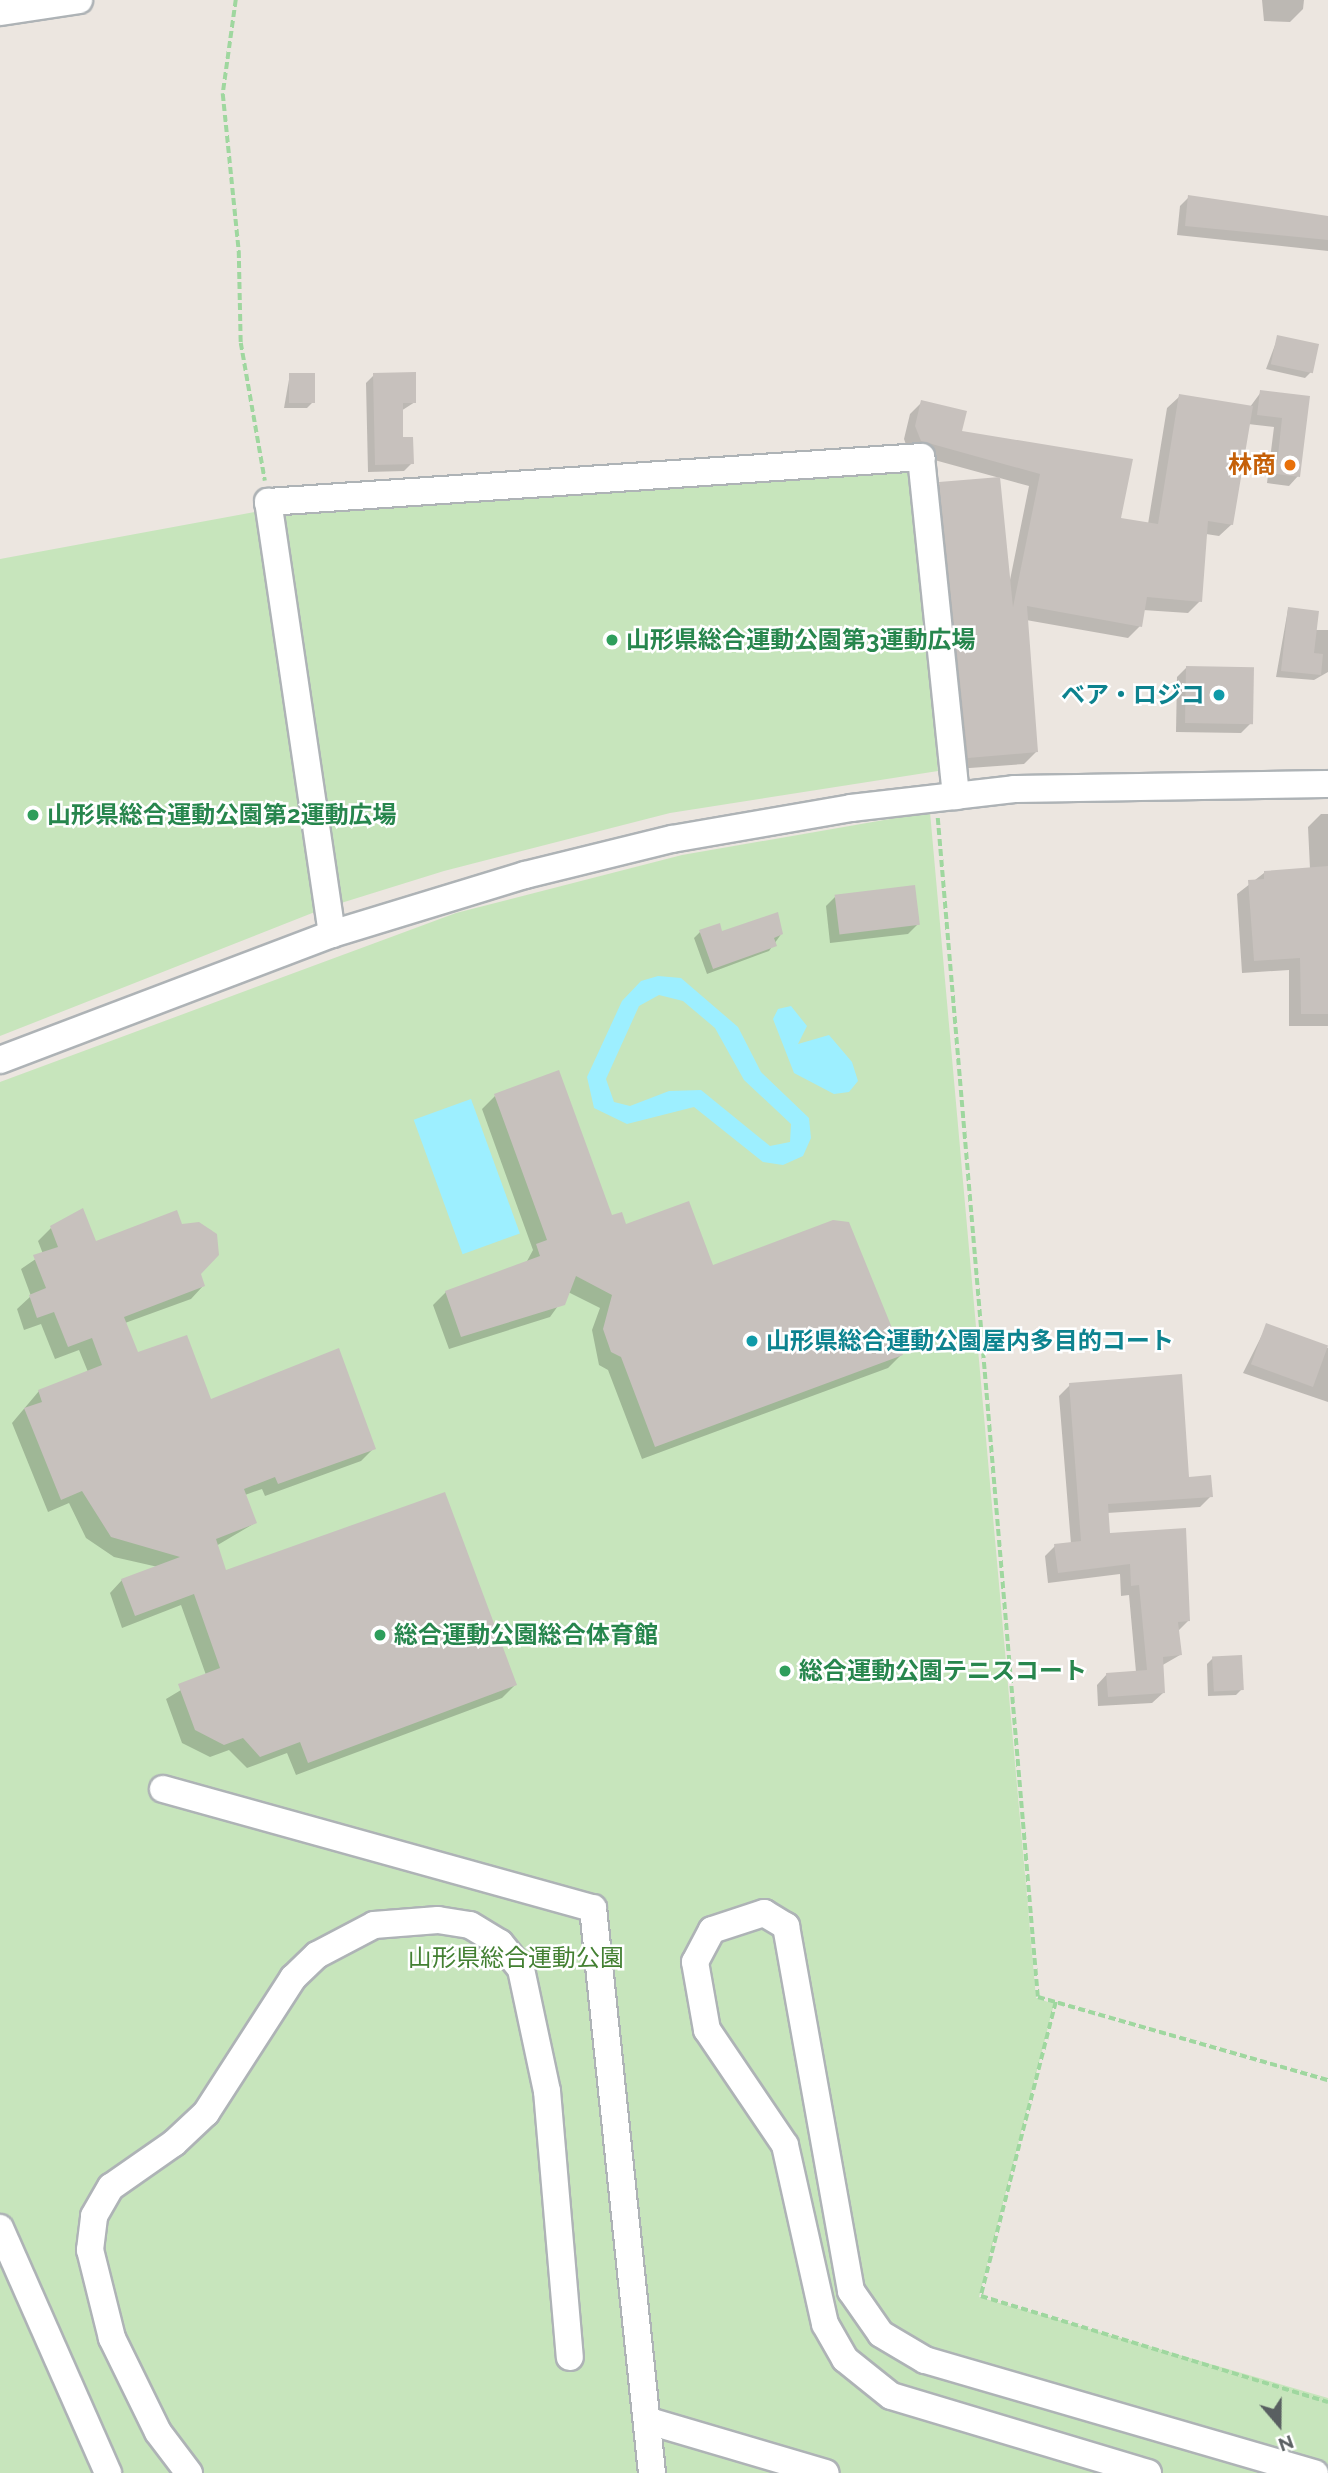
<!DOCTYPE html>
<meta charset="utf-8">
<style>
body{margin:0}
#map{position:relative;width:1328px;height:2473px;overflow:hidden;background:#ece6e0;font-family:Raleway,"Noto Sans JP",sans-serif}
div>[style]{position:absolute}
.green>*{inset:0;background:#c7e5bc}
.water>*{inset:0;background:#9defff;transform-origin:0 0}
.shadow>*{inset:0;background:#0003}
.building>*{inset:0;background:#c7c1bd;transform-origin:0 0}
.path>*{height:3.5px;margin-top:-1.75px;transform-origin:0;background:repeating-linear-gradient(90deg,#9fd79f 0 7px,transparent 0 10.5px)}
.roads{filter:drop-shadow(2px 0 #aeb3b6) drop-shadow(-2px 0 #aeb3b6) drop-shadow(0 2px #aeb3b6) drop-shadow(0 -2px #aeb3b6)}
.minor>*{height:26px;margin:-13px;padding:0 13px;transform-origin:13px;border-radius:13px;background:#fff}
.dots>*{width:19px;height:19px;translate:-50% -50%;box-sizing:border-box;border:4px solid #fff;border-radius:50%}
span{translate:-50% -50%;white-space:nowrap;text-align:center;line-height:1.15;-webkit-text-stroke:5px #fff;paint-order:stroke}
.food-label{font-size:24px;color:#c56008;font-weight:700}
.right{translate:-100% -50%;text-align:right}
.leisure-label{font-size:24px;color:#27864d;font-weight:700}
.left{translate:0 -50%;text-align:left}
.culture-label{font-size:24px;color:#0d838f;font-weight:700}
.park-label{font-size:24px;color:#438032}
.north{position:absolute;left:1244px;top:2389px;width:70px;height:70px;-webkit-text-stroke:5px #fff;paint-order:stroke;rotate:160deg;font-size:19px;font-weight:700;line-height:28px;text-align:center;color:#595f61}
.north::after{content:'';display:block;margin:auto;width:24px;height:32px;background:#595f61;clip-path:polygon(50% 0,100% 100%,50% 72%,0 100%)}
</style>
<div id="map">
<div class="green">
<i style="clip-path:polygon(912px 469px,938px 771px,670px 813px,444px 871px,325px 908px,0 1036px,0 559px,266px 510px)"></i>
<i style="clip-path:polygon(930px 812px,1036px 1998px,1054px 2004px,979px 2297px,1328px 2398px,1328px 2473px,0 2473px,0 1082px,456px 913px,682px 855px)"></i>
</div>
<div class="water">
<i style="clip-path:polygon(evenodd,658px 976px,681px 978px,738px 1027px,761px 1072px,809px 1118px,811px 1138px,803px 1156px,783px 1165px,763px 1162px,694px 1107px,627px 1124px,594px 1108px,587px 1077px,622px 1001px,641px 981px,658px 976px,659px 995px,683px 1001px,715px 1028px,744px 1080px,791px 1124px,790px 1142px,770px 1146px,701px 1090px,669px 1091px,630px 1106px,614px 1102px,606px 1079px,639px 1006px,659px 995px)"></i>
<i style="clip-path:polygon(791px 1006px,807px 1026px,798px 1044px,829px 1035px,852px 1062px,858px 1081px,849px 1092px,834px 1094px,794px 1073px,773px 1019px,778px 1009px)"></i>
<i style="left:471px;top:1099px;width:143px;height:61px;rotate:70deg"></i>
</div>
<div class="shadow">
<i style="clip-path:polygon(1262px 0,1304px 0,1303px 9px,1290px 22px,1264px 21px)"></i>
<i style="clip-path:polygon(1189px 197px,1328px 218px,1328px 251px,1177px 235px,1180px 206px)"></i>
<i style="clip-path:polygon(1278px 337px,1311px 372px,1305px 378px,1266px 369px)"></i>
<i style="clip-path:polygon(290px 374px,313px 402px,307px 408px,284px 408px)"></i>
<i style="clip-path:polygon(374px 375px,415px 402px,401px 411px,402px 439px,412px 463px,404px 471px,368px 472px,366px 383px)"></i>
<i style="clip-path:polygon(1261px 392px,1308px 397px,1298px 476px,1289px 486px,1267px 483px,1274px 427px,1248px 424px,1232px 524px,1219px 536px,1206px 534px,1200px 601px,1188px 613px,1143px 610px,1140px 626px,1128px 638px,1026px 620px,1036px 752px,1024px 764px,956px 769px,928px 496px,940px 484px,1010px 580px,1029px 486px,909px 453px,904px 439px,910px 414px,922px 402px,960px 432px,1131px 461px,1119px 519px,1148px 524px,1167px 408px,1180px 396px,1250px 407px)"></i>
<i style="clip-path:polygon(1288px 609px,1315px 630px,1328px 630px,1328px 672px,1314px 680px,1276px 677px)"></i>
<i style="clip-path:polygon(1187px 667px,1250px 724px,1241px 733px,1176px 732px,1177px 677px)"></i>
<i style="clip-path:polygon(1321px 814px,1328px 814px,1328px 1026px,1289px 1026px,1289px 970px,1242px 973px,1237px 894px,1264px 873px,1310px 869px,1308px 827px)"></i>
<i style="clip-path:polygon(836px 896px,918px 924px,908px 934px,830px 943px,826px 906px)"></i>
<i style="clip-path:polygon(700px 932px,721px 933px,782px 933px,769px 951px,707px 974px,694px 938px)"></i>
<i style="clip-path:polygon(495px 1096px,611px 1218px,901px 1355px,888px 1368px,642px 1459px,608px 1370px,599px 1365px,592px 1330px,600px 1308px,568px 1292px,550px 1317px,449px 1349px,433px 1305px,446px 1292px,526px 1263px,533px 1250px,482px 1109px)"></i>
<i style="clip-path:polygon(181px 1226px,211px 1230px,217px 1255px,199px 1274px,203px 1286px,191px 1299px,125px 1323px,137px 1355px,210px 1401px,374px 1448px,361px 1461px,265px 1496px,262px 1489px,245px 1495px,255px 1523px,216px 1546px,225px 1572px,515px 1685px,502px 1698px,296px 1775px,287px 1753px,247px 1768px,229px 1750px,210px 1757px,182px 1743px,166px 1699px,206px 1675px,181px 1605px,122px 1628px,110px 1593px,122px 1580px,158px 1567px,114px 1557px,86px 1538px,69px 1503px,48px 1512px,12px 1423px,39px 1391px,88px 1372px,79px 1350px,55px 1359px,41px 1324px,24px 1330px,17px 1309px,31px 1296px,21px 1269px,43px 1254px,38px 1241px,51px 1228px,95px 1243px)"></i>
<i style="clip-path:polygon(1267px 1325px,1328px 1348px,1328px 1402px,1243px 1373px)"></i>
<i style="clip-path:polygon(1070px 1385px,1211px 1496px,1200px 1507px,1107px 1513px,1109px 1535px,1188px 1621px,1178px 1631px,1180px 1655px,1161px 1666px,1163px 1693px,1152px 1703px,1098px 1706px,1097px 1685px,1107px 1674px,1136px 1672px,1129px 1595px,1121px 1596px,1120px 1574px,1048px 1583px,1045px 1556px,1055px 1546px,1071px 1544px,1059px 1396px)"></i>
<i style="clip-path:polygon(1213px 1658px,1242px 1689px,1236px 1695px,1208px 1696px,1207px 1664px)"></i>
</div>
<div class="building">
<i style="clip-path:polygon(1188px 195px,1328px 216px,1328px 240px,1185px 226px)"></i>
<i style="left:1277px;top:335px;width:43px;height:30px;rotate:12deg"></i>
<i style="clip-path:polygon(416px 372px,416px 403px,403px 403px,403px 437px,413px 437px,414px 464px,375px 465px,373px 373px)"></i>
<i style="left:289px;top:373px;width:26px;height:30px"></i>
<i style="clip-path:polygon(1260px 390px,1310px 396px,1300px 477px,1276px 474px,1282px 418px,1257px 415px)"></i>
<i style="clip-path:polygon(1179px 394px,1253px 406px,1233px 525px,1208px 521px,1202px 602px,1147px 597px,1142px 627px,1027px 606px,1038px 752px,968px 758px,939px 482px,1000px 477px,1013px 607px,1040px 474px,921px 441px,915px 426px,921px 400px,967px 411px,962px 431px,1133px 459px,1121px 518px,1158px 524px)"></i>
<i style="clip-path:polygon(1288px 607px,1319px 611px,1314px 653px,1323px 654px,1321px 675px,1281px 671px)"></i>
<i style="left:1186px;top:666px;width:68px;height:57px;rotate:1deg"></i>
<i style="clip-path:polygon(1328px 866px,1328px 1014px,1301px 1014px,1300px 958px,1254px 961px,1248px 880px,1264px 879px,1264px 871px)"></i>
<i style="left:915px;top:885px;width:40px;height:81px;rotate:83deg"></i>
<i style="clip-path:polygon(778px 912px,783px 934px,774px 938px,777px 946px,713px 969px,699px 930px,720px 923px,722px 931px)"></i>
<i style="clip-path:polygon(559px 1070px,612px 1215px,622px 1212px,626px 1224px,689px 1201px,713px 1265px,833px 1220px,849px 1222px,903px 1355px,655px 1447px,621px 1357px,611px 1352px,603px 1329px,612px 1295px,576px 1276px,565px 1305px,461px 1337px,445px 1291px,540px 1256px,536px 1244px,547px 1240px,494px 1094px)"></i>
<i style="clip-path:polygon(83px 1208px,96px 1241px,177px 1210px,182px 1224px,199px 1222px,217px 1234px,219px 1255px,201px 1274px,205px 1286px,124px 1317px,138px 1352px,187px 1335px,211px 1399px,339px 1348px,376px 1449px,278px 1484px,275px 1477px,244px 1489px,257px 1523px,216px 1539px,226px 1570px,445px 1492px,517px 1685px,308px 1763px,300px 1742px,260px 1757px,243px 1738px,224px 1745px,195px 1730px,178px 1684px,220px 1668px,194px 1594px,135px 1616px,121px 1579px,180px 1557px,111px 1537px,82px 1491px,61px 1500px,24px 1408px,42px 1402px,38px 1390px,102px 1365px,92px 1338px,68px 1347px,54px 1312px,37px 1318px,29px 1295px,46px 1288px,33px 1255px,58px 1247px,50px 1226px)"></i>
<i style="left:1266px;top:1323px;width:66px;height:44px;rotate:20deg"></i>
<i style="clip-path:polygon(1182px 1374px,1189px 1477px,1211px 1475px,1213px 1497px,1108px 1504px,1110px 1533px,1186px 1528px,1190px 1621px,1178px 1622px,1182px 1655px,1163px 1657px,1165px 1693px,1108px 1697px,1106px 1673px,1147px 1670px,1139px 1585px,1131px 1586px,1130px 1564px,1058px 1573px,1054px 1544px,1081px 1541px,1069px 1383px)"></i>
<i style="left:1242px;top:1655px;width:35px;height:30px;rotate:87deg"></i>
</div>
<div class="path">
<i style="left:236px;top:0;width:95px;rotate:97.9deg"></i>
<i style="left:223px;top:94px;width:158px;rotate:84.2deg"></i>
<i style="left:239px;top:251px;width:92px;rotate:88.8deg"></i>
<i style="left:241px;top:343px;width:140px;rotate:80.1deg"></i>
<i style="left:938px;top:818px;width:1183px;rotate:85.15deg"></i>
<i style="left:1038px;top:1997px;width:302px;rotate:16deg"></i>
<i style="left:1056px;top:2002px;width:303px;rotate:104.3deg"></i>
<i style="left:981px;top:2296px;width:363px;rotate:17deg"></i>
</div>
<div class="roads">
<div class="minor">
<i style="left:0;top:12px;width:80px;rotate:-8.6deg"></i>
<i style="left:332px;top:934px;width:437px;rotate:-98.4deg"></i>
<i style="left:268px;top:502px;width:655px;rotate:-3.94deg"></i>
<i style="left:921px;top:457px;width:341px;rotate:84.1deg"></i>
<i style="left:0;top:1060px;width:355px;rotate:-20.8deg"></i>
<i style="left:332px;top:934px;width:202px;rotate:-17deg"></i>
<i style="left:525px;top:875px;width:151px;rotate:-13.8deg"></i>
<i style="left:672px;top:839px;width:182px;rotate:-9.8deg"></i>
<i style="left:851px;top:808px;width:164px;rotate:-6.6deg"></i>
<i style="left:1014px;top:789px;width:314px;rotate:-0.9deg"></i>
<i style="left:163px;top:1789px;width:446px;rotate:15.5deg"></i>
<i style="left:593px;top:1908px;width:568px;rotate:84.04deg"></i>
<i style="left:0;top:2228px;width:268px;rotate:66.2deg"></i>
<i style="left:649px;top:2421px;width:184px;rotate:16.4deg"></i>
<i style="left:189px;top:2473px;width:51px;rotate:-127.1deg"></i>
<i style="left:158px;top:2432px;width:105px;rotate:-116.1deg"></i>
<i style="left:112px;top:2338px;width:91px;rotate:-104deg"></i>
<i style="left:90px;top:2250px;width:34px;rotate:-83deg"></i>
<i style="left:94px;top:2216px;width:34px;rotate:-60deg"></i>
<i style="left:111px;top:2187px;width:77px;rotate:-34.9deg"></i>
<i style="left:174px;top:2143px;width:44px;rotate:-43.2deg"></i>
<i style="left:206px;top:2113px;width:161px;rotate:-57.2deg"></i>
<i style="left:293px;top:1978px;width:33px;rotate:-44deg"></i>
<i style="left:317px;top:1955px;width:64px;rotate:-27.8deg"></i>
<i style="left:374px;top:1925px;width:64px;rotate:-4.5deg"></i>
<i style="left:438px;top:1920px;width:32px;rotate:9deg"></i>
<i style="left:470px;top:1925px;width:35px;rotate:31deg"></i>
<i style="left:500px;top:1943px;width:33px;rotate:51deg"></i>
<i style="left:521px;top:1969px;width:125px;rotate:78deg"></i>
<i style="left:547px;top:2091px;width:267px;rotate:85.1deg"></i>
<i style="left:1148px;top:2473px;width:268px;rotate:-163.3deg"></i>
<i style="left:891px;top:2396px;width:59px;rotate:-141.2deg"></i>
<i style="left:845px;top:2359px;width:40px;rotate:-119.7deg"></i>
<i style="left:825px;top:2324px;width:183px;rotate:-102.6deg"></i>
<i style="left:785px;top:2145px;width:139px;rotate:-124.1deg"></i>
<i style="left:707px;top:2030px;width:69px;rotate:-100deg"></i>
<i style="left:695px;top:1962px;width:36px;rotate:-62deg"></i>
<i style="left:712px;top:1930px;width:55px;rotate:-18.1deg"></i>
<i style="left:764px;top:1913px;width:26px;rotate:31deg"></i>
<i style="left:786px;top:1926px;width:371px;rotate:79.9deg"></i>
<i style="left:851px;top:2291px;width:52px;rotate:55.1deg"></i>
<i style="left:881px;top:2334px;width:51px;rotate:30.6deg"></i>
<i style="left:925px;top:2360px;width:406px;rotate:16.2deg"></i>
</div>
</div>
<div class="dots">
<i style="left:1290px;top:465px;background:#e8710a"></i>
<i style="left:612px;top:640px;background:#2e9e5b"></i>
<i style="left:1219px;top:695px;background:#0f9aa8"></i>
<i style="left:33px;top:815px;background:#2e9e5b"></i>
<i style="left:752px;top:1341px;background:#0f9aa8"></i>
<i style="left:380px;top:1635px;background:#2e9e5b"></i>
<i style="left:785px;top:1671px;background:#2e9e5b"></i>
</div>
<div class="food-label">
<span class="right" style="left:1276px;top:465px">林商</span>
</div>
<div class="leisure-label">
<span class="left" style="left:626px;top:640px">山形県総合運動公園第3運動広場</span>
<span class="left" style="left:47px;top:815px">山形県総合運動公園第2運動広場</span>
<span class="left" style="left:394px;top:1635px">総合運動公園総合体育館</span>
<span class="left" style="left:799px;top:1671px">総合運動公園テニスコート</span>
</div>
<div class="culture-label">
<span class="right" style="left:1205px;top:695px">ベア・ロジコ</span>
<span class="left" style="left:766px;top:1341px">山形県総合運動公園屋内多目的コート</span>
</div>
<div class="park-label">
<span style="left:516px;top:1958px">山形県総合運動公園</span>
</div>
<div class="north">N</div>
</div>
